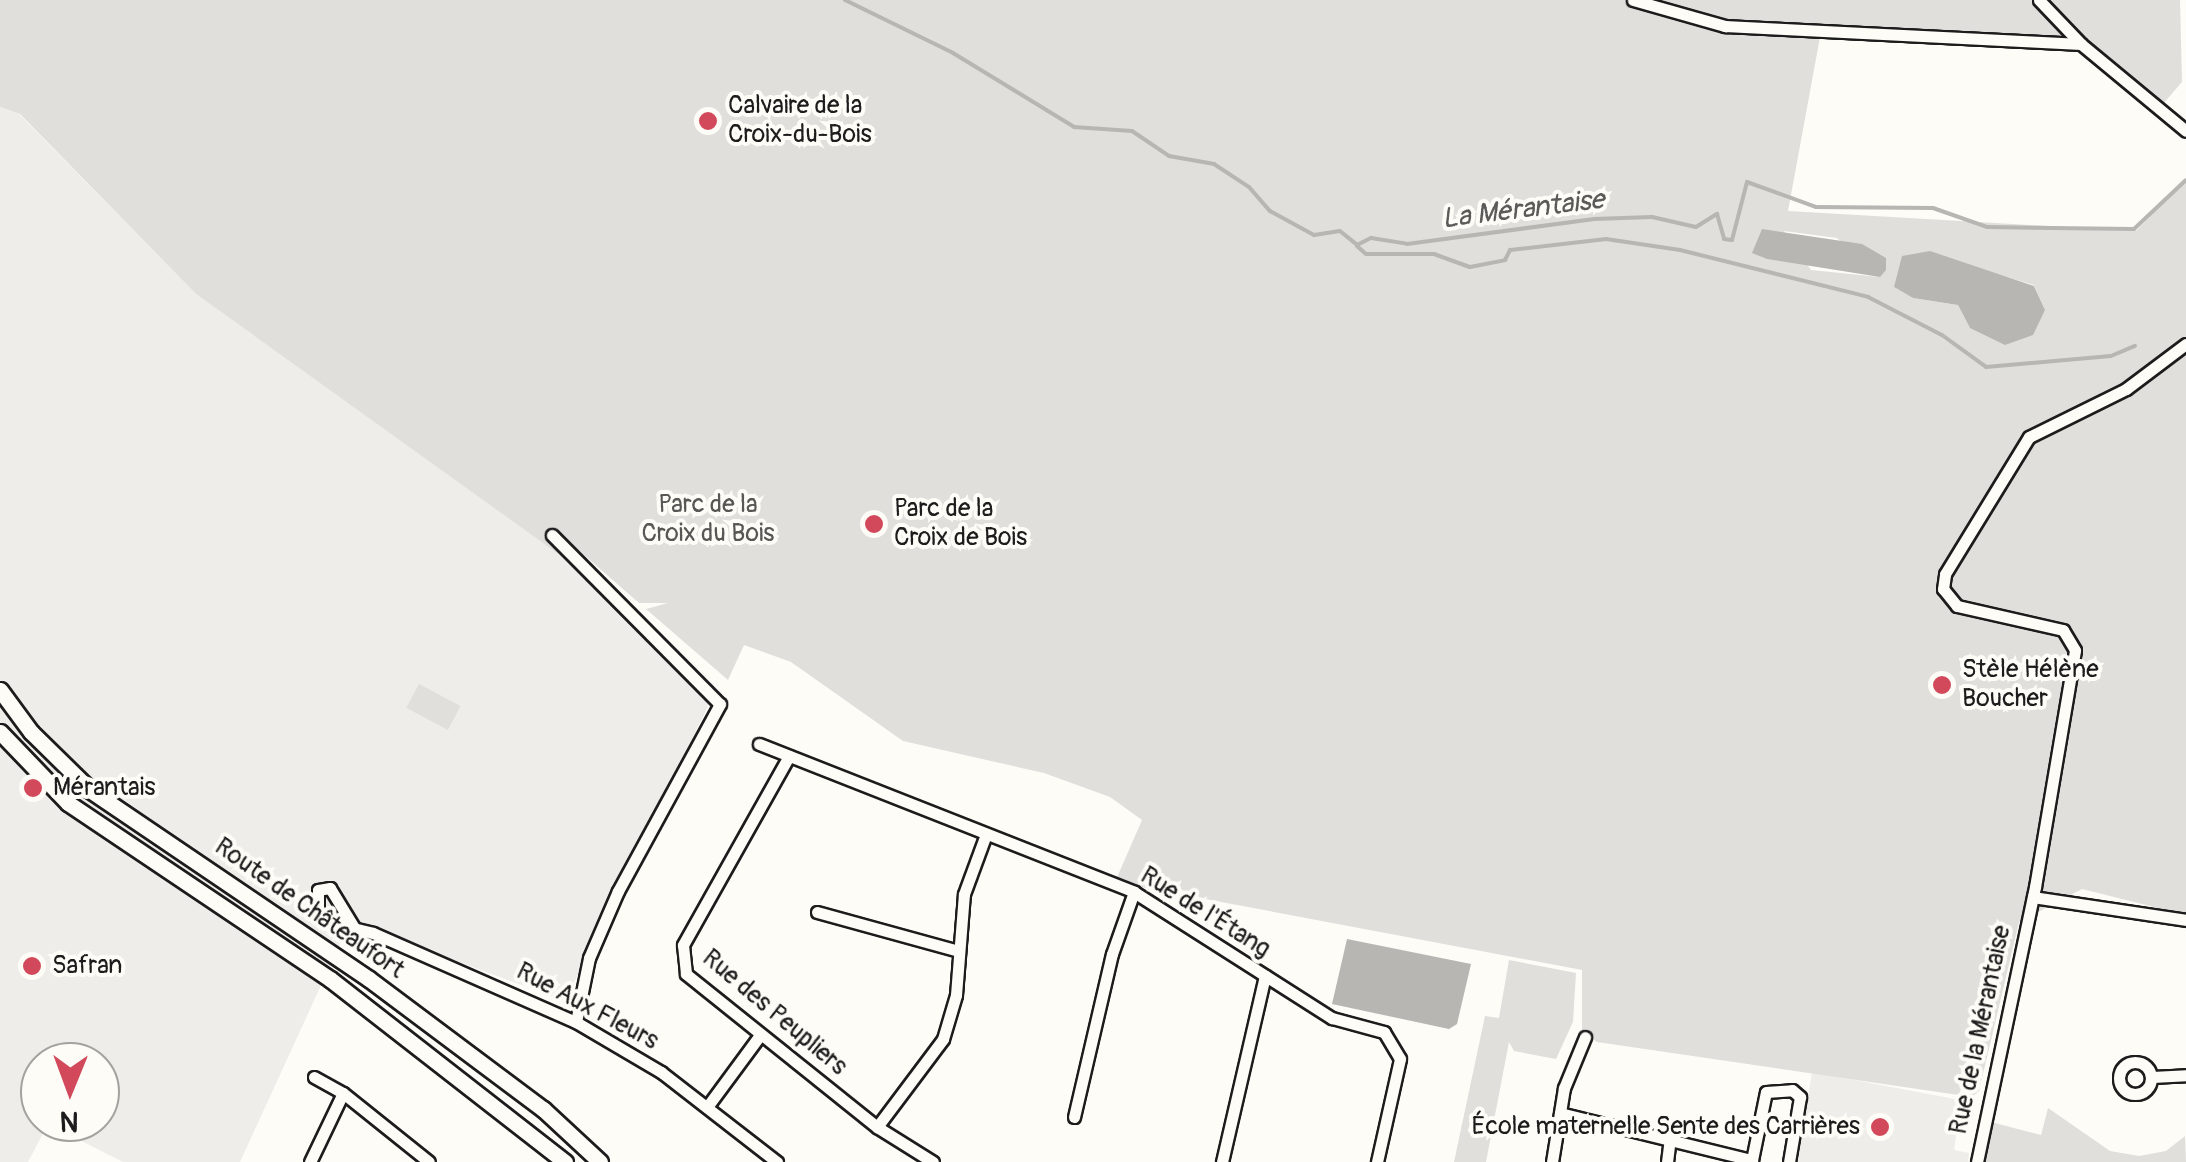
<!DOCTYPE html>
<meta charset="utf-8">
<style>
body{margin:0}
#map{position:relative;width:2186px;height:1162px;overflow:hidden;background:#fdfcf7;font-family:Pangolin,sans-serif}
div>[style]{position:absolute}
.built>*{inset:0;background:#eeede9}
.green>*{inset:0;background:#e0dfdb;transform-origin:0 0}
.water>*{inset:0;background:#b7b6b2}
.stream>*{height:4px;margin:-2px;padding:0 2px;transform-origin:2px;border-radius:2px;background:#b7b6b2}
.roads{filter:drop-shadow(2px 0 #1c1c1c) drop-shadow(-2px 0 #1c1c1c) drop-shadow(0 2px #1c1c1c) drop-shadow(0 -2px #1c1c1c)}
.minor>*{height:11px;margin:-5.5px;padding:0 5.5px;transform-origin:5.5px;border-radius:5.5px;background:#fdfcf7}
.minor>.ring{margin:-5.5px;padding:0;box-sizing:content-box;background:none;border:11px solid #fdfcf7;border-radius:50%}
.major>*{height:15px;margin:-7.5px;padding:0 7.5px;transform-origin:7.5px;border-radius:7.5px;background:#fdfcf7}
.dots>*{width:28px;height:28px;translate:-50% -50%;box-sizing:border-box;border:5px solid #fdfcf7;border-radius:50%}
span{translate:-50% -50%;white-space:nowrap;text-align:center;line-height:1.15;-webkit-text-stroke:8px #fdfcf7;paint-order:stroke}
.poi-label{font-size:25px;color:#1c1c1c}
.left{translate:0 -50%;text-align:left}
.right{translate:-100% -50%;text-align:right}
.park-label{font-size:25px;color:#575655}
.street-label{font-size:25px;color:#1c1c1c}
.water-label{font-size:28px;color:#5a5a58;font-style:italic}
.north{position:absolute;left:20px;top:1042px;width:100px;height:100px;box-sizing:border-box;background:#fdfcf7;border:2px solid #a3a29f;border-radius:50%;rotate:181deg;font-size:28px;font-weight:700;line-height:40px;text-align:center;color:#1c1c1c}
.north::after{content:'';display:block;margin:auto;width:35px;height:45px;background:#d1495b;clip-path:polygon(50% 0,100% 100%,50% 72%,0 100%)}
</style>
<div id="map">
<div class="built">
<i style="clip-path:polygon(evenodd,0 107px,19px 114px,196px 294px,565px 559px,709px 704px,565px 1001px,350px 922px,240px 1162px,123px 1162px,48px 1124px,28px 1162px,0 1162px,0 107px,40px 1062px,100px 1062px,100px 1122px,40px 1122px,40px 1062px)"></i>
<i style="clip-path:polygon(1812px 1072px,1976px 1103px,1961px 1104px,1954px 1150px,1969px 1153px,1968px 1162px,1798px 1162px)"></i>
</div>
<div class="green">
<i style="clip-path:polygon(evenodd,0 0,2180px 0,2182px 82px,2163px 104px,2085px 43px,1741px 21px,1820px 37px,1788px 211px,2136px 231px,2186px 180px,2186px 915px,2082px 889px,2019px 922px,1979px 1091px,1972px 1097px,1597px 1042px,1582px 1031px,1582px 970px,1115px 882px,1142px 820px,1110px 797px,1044px 773px,903px 741px,791px 662px,744px 645px,728px 680px,646px 609px,668px 603px,639px 603px,575px 547px,565px 559px,196px 294px,20px 114px,0 107px,0 0,1784px 231px,1837px 238px,1880px 277px,1811px 270px,1784px 231px,0 0,1984px 270px,2034px 285px,2045px 310px,1970px 328px,1958px 305px,1913px 298px,1894px 287px,1898px 278px,1984px 270px)"></i>
<i style="left:419px;top:684px;width:47px;height:27px;rotate:28deg"></i>
<i style="clip-path:polygon(1509px 960px,1576px 973px,1573px 1022px,1556px 1059px,1514px 1051px,1509px 1042px,1486px 1162px,1454px 1162px,1485px 1016px,1499px 1018px)"></i>
<i style="clip-path:polygon(2048px 1108px,2110px 1151px,2139px 1156px,2166px 1151px,2185px 1136px,2186px 1162px,1985px 1162px,1991px 1122px,2041px 1135px)"></i>
</div>
<div class="water">
<i style="clip-path:polygon(1762px 229px,1862px 244px,1886px 258px,1886px 270px,1880px 277px,1767px 259px,1752px 253px)"></i>
<i style="clip-path:polygon(1930px 251px,2034px 286px,2045px 310px,2033px 335px,2005px 345px,1970px 328px,1958px 305px,1913px 298px,1894px 287px,1902px 256px)"></i>
<i style="clip-path:polygon(1347px 939px,1471px 964px,1457px 1024px,1449px 1029px,1332px 1004px)"></i>
</div>
<div class="stream">
<i style="left:845px;top:0;width:120px;rotate:26.1deg"></i>
<i style="left:953px;top:53px;width:142px;rotate:31.4deg"></i>
<i style="left:1074px;top:127px;width:58px;rotate:3.9deg"></i>
<i style="left:1132px;top:131px;width:45px;rotate:34deg"></i>
<i style="left:1169px;top:156px;width:46px;rotate:10.1deg"></i>
<i style="left:1214px;top:164px;width:42px;rotate:33.3deg"></i>
<i style="left:1249px;top:187px;width:32px;rotate:49deg"></i>
<i style="left:1270px;top:211px;width:50px;rotate:28.6deg"></i>
<i style="left:1314px;top:235px;width:26px;rotate:-9deg"></i>
<i style="left:1340px;top:231px;width:22px;rotate:39deg"></i>
<i style="left:1357px;top:245px;width:16px;rotate:-27deg"></i>
<i style="left:1371px;top:238px;width:36px;rotate:9deg"></i>
<i style="left:1407px;top:244px;width:189px;rotate:-7.6deg"></i>
<i style="left:1594px;top:219px;width:58px;rotate:-2deg"></i>
<i style="left:1652px;top:217px;width:45px;rotate:12.8deg"></i>
<i style="left:1696px;top:227px;width:25px;rotate:-32deg"></i>
<i style="left:1717px;top:214px;width:26px;rotate:74deg"></i>
<i style="left:1724px;top:239px;width:8px;rotate:7deg"></i>
<i style="left:1732px;top:240px;width:60px;rotate:-75.5deg"></i>
<i style="left:1747px;top:182px;width:73px;rotate:19.9deg"></i>
<i style="left:1816px;top:207px;width:117px;rotate:0.5deg"></i>
<i style="left:1933px;top:208px;width:57px;rotate:19.4deg"></i>
<i style="left:1987px;top:227px;width:147px;rotate:0.8deg"></i>
<i style="left:2134px;top:229px;width:71px;rotate:-43.3deg"></i>
<i style="left:1357px;top:246px;width:12px;rotate:42deg"></i>
<i style="left:1366px;top:254px;width:68px"></i>
<i style="left:1434px;top:254px;width:38px;rotate:20deg"></i>
<i style="left:1470px;top:267px;width:36px;rotate:-11deg"></i>
<i style="left:1505px;top:260px;width:11px;rotate:-63deg"></i>
<i style="left:1510px;top:250px;width:97px;rotate:-6.5deg"></i>
<i style="left:1606px;top:239px;width:75px;rotate:8.5deg"></i>
<i style="left:1680px;top:250px;width:194px;rotate:14deg"></i>
<i style="left:1868px;top:297px;width:83px;rotate:27.2deg"></i>
<i style="left:1942px;top:335px;width:54px;rotate:36deg"></i>
<i style="left:1986px;top:367px;width:125px;rotate:-5deg"></i>
<i style="left:2111px;top:356px;width:26px;rotate:-23deg"></i>
</div>
<div class="roads">
<div class="minor">
<i style="left:1633px;top:0;width:96px;rotate:15.8deg"></i>
<i style="left:1725px;top:26px;width:356px;rotate:2.9deg"></i>
<i style="left:2081px;top:44px;width:136px;rotate:39.6deg"></i>
<i style="left:2039px;top:0;width:61px;rotate:46.3deg"></i>
<i style="left:552px;top:535px;width:238px;rotate:45.2deg"></i>
<i style="left:720px;top:704px;width:213px;rotate:118.6deg"></i>
<i style="left:618px;top:891px;width:73px;rotate:113.4deg"></i>
<i style="left:589px;top:958px;width:65px;rotate:101.5deg"></i>
<i style="left:759px;top:744px;width:403px;rotate:21.5deg"></i>
<i style="left:1134px;top:892px;width:235px;rotate:32.5deg"></i>
<i style="left:1332px;top:1018px;width:54px;rotate:15.1deg"></i>
<i style="left:1384px;top:1032px;width:31px;rotate:59deg"></i>
<i style="left:1400px;top:1059px;width:106px;rotate:102.6deg"></i>
<i style="left:789px;top:756px;width:217px;rotate:119.3deg"></i>
<i style="left:683px;top:945px;width:29px;rotate:84deg"></i>
<i style="left:686px;top:974px;width:245px;rotate:38.7deg"></i>
<i style="left:877px;top:1127px;width:66px;rotate:32deg"></i>
<i style="left:2033px;top:897px;width:155px;rotate:8.5deg"></i>
<i style="left:817px;top:912px;width:147px;rotate:15.4deg"></i>
<i style="left:355px;top:929px;width:48px;rotate:-121.4deg"></i>
<i style="left:330px;top:888px;width:12px;rotate:171deg"></i>
<i style="left:318px;top:890px;width:24px;rotate:90deg"></i>
<i style="left:318px;top:914px;width:17px;rotate:33deg"></i>
<i style="left:332px;top:923px;width:42px;rotate:13.7deg"></i>
<i style="left:373px;top:933px;width:222px;rotate:23.7deg"></i>
<i style="left:576px;top:1022px;width:99px;rotate:30.5deg"></i>
<i style="left:661px;top:1072px;width:147px;rotate:37.8deg"></i>
<i class="ring" style="left:2119px;top:1062px;width:21px;height:21px"></i>
<i style="left:314px;top:1077px;width:33px;rotate:29deg"></i>
<i style="left:2152px;top:1077px;width:34px;rotate:-3deg"></i>
<i style="left:707px;top:1107px;width:89px;rotate:-53.6deg"></i>
<i style="left:1560px;top:1113px;width:198px;rotate:13.8deg"></i>
<i style="left:1752px;top:1160px;width:69px;rotate:-78.4deg"></i>
<i style="left:1766px;top:1092px;width:26px;rotate:-4deg"></i>
<i style="left:1792px;top:1090px;width:11px;rotate:41deg"></i>
<i style="left:1800px;top:1097px;width:66px;rotate:99.6deg"></i>
<i style="left:1074px;top:1117px;width:167px;rotate:-76.9deg"></i>
<i style="left:1112px;top:954px;width:66px;rotate:-70.5deg"></i>
<i style="left:877px;top:1127px;width:110px;rotate:-53.1deg"></i>
<i style="left:943px;top:1039px;width:46px;rotate:-73.5deg"></i>
<i style="left:956px;top:995px;width:101px;rotate:-85.5deg"></i>
<i style="left:964px;top:894px;width:61px;rotate:-69.8deg"></i>
<i style="left:310px;top:1162px;width:76px;rotate:-64.4deg"></i>
<i style="left:343px;top:1093px;width:110px;rotate:38.7deg"></i>
<i style="left:1222px;top:1162px;width:191px;rotate:-77deg"></i>
<i style="left:1552px;top:1162px;width:75px;rotate:-80.8deg"></i>
<i style="left:1564px;top:1088px;width:55px;rotate:-67.6deg"></i>
<i style="left:1667px;top:1162px;width:23px;rotate:-83deg"></i>
<i style="left:1977px;top:1162px;width:281px;rotate:-78.1deg"></i>
<i style="left:2035px;top:887px;width:240px;rotate:-80.4deg"></i>
<i style="left:2075px;top:650px;width:23px;rotate:-121deg"></i>
<i style="left:2063px;top:630px;width:109px;rotate:-167.2deg"></i>
<i style="left:1957px;top:606px;width:22px;rotate:-129deg"></i>
<i style="left:1943px;top:589px;width:15px;rotate:-82deg"></i>
<i style="left:1945px;top:574px;width:161px;rotate:-58.5deg"></i>
<i style="left:2029px;top:437px;width:108px;rotate:-26.3deg"></i>
<i style="left:2126px;top:389px;width:75px;rotate:-36.9deg"></i>
</div>
<div class="major">
<i style="left:0;top:690px;width:52px;rotate:53.6deg"></i>
<i style="left:31px;top:732px;width:83px;rotate:44.5deg"></i>
<i style="left:90px;top:790px;width:337px;rotate:34.1deg"></i>
<i style="left:369px;top:979px;width:217px;rotate:36.8deg"></i>
<i style="left:543px;top:1109px;width:78px;rotate:42.9deg"></i>
<i style="left:0;top:732px;width:98px;rotate:46.2deg"></i>
<i style="left:68px;top:803px;width:316px;rotate:33.9deg"></i>
<i style="left:330px;top:979px;width:298px;rotate:37.9deg"></i>
</div>
</div>
<div class="dots">
<i style="left:708px;top:121px;background:#d1495b"></i>
<i style="left:874px;top:524px;background:#d1495b"></i>
<i style="left:1942px;top:685px;background:#d1495b"></i>
<i style="left:33px;top:788px;background:#d1495b"></i>
<i style="left:32px;top:966px;background:#d1495b"></i>
<i style="left:1880px;top:1127px;background:#d1495b"></i>
</div>
<div class="poi-label">
<span class="left" style="left:728px;top:121px">Calvaire de la<br>Croix-du-Bois</span>
<span class="left" style="left:894px;top:524px">Parc de la<br>Croix de Bois</span>
<span class="left" style="left:1962px;top:685px">Stèle Hélène<br>Boucher</span>
<span class="left" style="left:53px;top:788px">Mérantais</span>
<span class="left" style="left:52px;top:966px">Safran</span>
<span class="right" style="left:1860px;top:1127px">École maternelle Sente des Carrières</span>
</div>
<div class="park-label">
<span style="left:708px;top:520px">Parc de la<br>Croix du Bois</span>
</div>
<div class="street-label">
<span style="left:309px;top:909px;rotate:35deg">Route de Châteaufort</span>
<span style="left:1205px;top:913px;rotate:32deg">Rue de l'Étang</span>
<span style="left:587px;top:1007px;rotate:28deg">Rue Aux Fleurs</span>
<span style="left:774px;top:1013px;rotate:40deg">Rue des Peupliers</span>
<span style="left:1981px;top:1030px;rotate:-78deg">Rue de la Mérantaise</span>
</div>
<div class="water-label">
<span style="left:1523px;top:210px;rotate:-7deg">La Mérantaise</span>
</div>
<div class="north">N</div>
</div>
